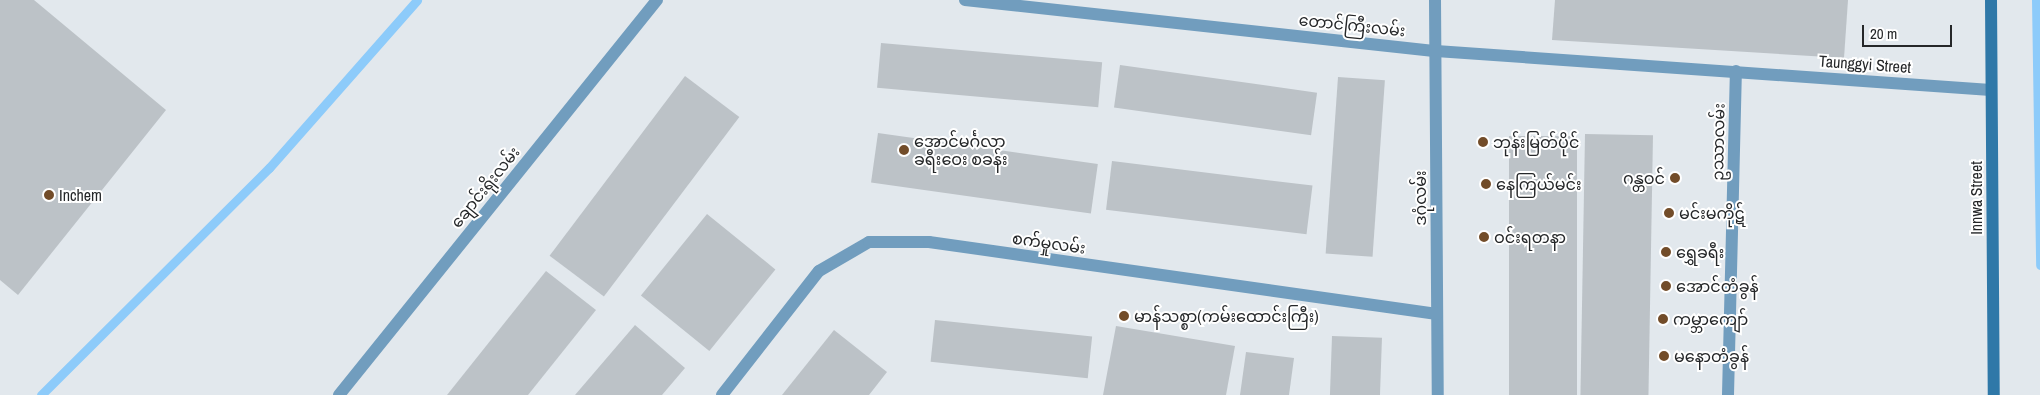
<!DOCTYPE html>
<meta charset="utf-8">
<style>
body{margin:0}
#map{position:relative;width:2040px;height:395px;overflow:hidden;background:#e2e8ed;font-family:"Archivo Narrow","Noto Sans Myanmar",sans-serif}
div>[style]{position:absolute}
.stream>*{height:9px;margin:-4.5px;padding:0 4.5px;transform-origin:4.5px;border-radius:4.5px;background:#8dcbfa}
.building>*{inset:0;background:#bcc2c7;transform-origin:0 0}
.lane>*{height:12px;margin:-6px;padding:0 6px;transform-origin:6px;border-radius:6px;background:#719dbe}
.secondary>*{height:12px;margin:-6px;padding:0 6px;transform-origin:6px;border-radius:6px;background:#2f78a8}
.dots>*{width:14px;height:14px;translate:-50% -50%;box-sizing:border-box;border:2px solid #fff;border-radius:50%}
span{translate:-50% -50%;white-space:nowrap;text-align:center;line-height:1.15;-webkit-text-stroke:4px #fff;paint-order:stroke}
.street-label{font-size:16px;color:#252729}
.poi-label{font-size:16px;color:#252729}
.left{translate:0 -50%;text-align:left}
.right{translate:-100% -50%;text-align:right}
.scale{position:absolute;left:1862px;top:25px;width:90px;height:22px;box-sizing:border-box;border:2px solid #252729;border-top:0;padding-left:6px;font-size:15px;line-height:18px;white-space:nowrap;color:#252729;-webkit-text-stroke:4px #fff;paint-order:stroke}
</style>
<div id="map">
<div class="stream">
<i style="left:2036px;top:0;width:265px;rotate:89.1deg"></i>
<i style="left:41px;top:395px;width:322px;rotate:-44.9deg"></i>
<i style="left:269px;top:168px;width:224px;rotate:-48.6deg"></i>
</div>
<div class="building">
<i style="clip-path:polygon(0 0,34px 0,166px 110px,18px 295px,0 280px)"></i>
<i style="clip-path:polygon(1555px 0,1848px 0,1844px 58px,1552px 40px)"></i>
<i style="left:881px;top:43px;width:222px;height:45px;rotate:5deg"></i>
<i style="left:1120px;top:65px;width:199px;height:43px;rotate:8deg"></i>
<i style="left:685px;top:76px;width:68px;height:225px;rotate:37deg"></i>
<i style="left:1338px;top:77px;width:47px;height:177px;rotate:4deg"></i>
<i style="left:878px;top:133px;width:222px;height:50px;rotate:8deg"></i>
<i style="left:1585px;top:134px;width:68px;height:261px;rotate:1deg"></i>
<i style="left:1509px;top:136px;width:68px;height:259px"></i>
<i style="left:1112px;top:161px;width:202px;height:49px;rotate:7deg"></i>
<i style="left:707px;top:214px;width:88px;height:105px;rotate:39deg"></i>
<i style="clip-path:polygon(546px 271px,596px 310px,528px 395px,447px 395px)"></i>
<i style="left:935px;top:320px;width:158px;height:42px;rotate:6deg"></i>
<i style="clip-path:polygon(635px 325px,685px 368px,662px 395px,575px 395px)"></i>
<i style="clip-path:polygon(1116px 326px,1235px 346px,1226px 395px,1103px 395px)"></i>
<i style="clip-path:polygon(834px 330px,887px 372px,869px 395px,782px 395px)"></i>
<i style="left:1332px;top:336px;width:50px;height:59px;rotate:2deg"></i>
<i style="clip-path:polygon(1246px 352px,1294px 358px,1289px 395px,1240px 395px)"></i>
</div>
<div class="lane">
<i style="left:965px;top:0;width:474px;rotate:6.2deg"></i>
<i style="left:1436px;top:51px;width:556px;rotate:4.02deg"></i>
<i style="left:1435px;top:0;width:395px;rotate:89.6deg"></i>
<i style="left:339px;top:395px;width:507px;rotate:-51.16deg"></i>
<i style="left:722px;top:395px;width:157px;rotate:-52deg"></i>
<i style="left:819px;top:271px;width:58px;rotate:-30.1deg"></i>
<i style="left:869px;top:242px;width:60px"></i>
<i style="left:929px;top:242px;width:513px;rotate:8.07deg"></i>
<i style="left:1728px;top:395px;width:324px;rotate:-88.6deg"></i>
</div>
<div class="secondary">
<i style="left:1991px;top:0;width:395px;rotate:89.6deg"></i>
</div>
<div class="dots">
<i style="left:1483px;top:142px;background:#724c29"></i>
<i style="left:904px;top:150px;background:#724c29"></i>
<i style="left:1675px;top:178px;background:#724c29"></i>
<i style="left:1486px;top:184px;background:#724c29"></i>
<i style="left:49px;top:195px;background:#724c29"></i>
<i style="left:1669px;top:213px;background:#724c29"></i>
<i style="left:1484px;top:237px;background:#724c29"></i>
<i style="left:1666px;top:252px;background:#724c29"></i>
<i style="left:1666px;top:286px;background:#724c29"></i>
<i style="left:1124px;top:316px;background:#724c29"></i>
<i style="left:1663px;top:319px;background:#724c29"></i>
<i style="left:1664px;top:356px;background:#724c29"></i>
</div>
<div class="street-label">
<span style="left:1352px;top:25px;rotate:6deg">တောင်ကြီးလမ်း</span>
<span style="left:1865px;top:64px;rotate:4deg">Taunggyi Street</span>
<span style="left:1718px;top:142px;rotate:-89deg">ဥဿာလမ်း</span>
<span style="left:485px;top:187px;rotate:-51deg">ချောင်းရိုးလမ်း</span>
<span style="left:1420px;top:198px;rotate:-90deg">ဒဂုံလမ်း</span>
<span style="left:1976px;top:198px;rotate:-90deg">Innwa Street</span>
<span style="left:1049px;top:243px;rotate:8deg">စက်မှုလမ်း</span>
</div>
<div class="poi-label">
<span class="left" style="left:914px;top:150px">အောင်မင်္ဂလာ<br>ခရီးဝေး စခန်း</span>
<span class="left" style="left:1493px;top:142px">ဘုန်းမြတ်ပိုင်</span>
<span class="right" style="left:1665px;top:178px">ဂန္တဝင်</span>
<span class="left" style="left:1496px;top:184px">နေကြယ်မင်း</span>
<span class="left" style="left:59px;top:195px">Inchem</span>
<span class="left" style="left:1679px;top:213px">မင်းမကိုဋ်</span>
<span class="left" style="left:1494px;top:237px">ဝင်းရတနာ</span>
<span class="left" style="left:1676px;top:252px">ရွှေခရီး</span>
<span class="left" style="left:1676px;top:286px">အောင်တံခွန်</span>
<span class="left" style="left:1134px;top:316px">မာန်သစ္စာ(ကမ်းထောင်းကြီး)</span>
<span class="left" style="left:1673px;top:319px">ကမ္ဘာကျော်</span>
<span class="left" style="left:1674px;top:356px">မနောတံခွန်</span>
</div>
<div class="scale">20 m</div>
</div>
